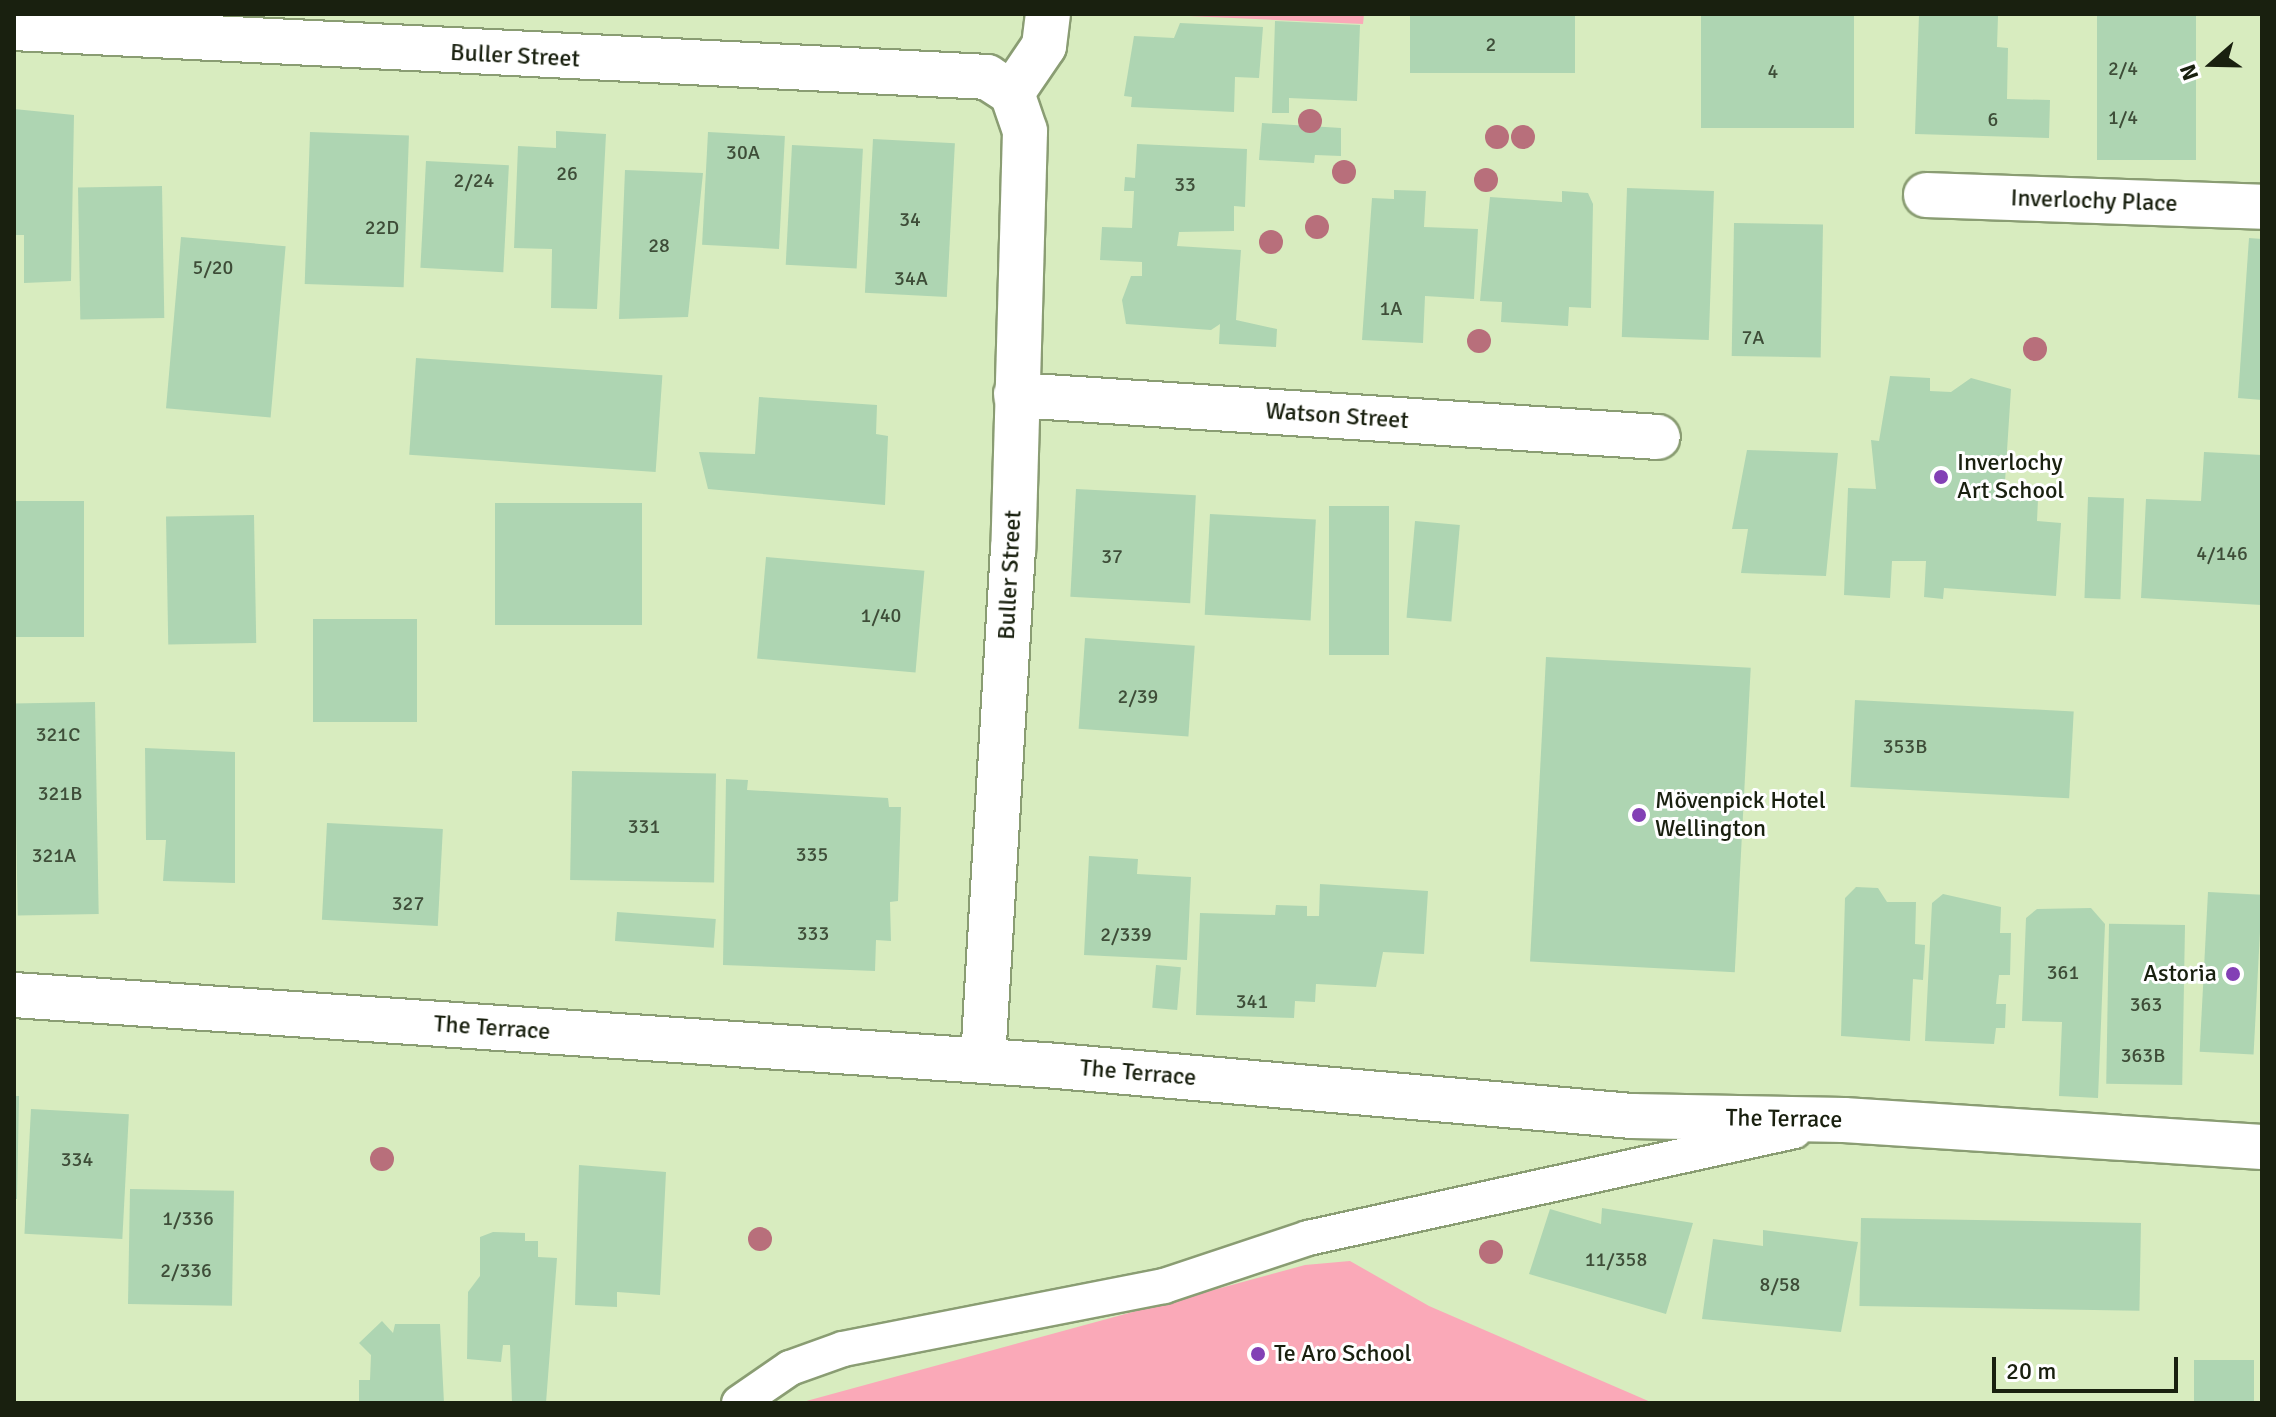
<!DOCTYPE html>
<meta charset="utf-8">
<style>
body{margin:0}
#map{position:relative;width:2276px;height:1417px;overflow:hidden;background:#d8ecbf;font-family:Signika,sans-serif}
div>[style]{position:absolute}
.green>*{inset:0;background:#faa9b8}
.building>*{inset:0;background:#aed5b2;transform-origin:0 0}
.roads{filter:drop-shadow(2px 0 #8a9d73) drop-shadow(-2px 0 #8a9d73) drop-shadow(0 2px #8a9d73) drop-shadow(0 -2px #8a9d73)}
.service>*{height:34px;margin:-17px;padding:0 17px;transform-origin:17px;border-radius:17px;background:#fff}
.minor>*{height:44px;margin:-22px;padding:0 22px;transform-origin:22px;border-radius:22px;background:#fff}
.tertiary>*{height:44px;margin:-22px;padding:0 22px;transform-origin:22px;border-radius:22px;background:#fff}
.trees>*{width:24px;height:24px;margin:-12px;border-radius:50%;background:#b86f7b}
.dots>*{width:22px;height:22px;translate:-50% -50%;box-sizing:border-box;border:4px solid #fff;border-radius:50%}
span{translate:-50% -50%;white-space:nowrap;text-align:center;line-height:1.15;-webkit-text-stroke:6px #fff;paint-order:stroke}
.number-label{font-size:20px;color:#3e4d38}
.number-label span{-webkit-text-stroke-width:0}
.street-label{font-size:24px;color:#19200f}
.poi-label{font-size:24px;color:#19200f}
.left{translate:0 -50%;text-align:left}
.right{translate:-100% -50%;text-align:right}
.frame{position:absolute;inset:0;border:16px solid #19200f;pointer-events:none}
.north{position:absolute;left:2172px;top:24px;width:80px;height:80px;-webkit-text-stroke:6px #fff;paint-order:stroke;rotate:250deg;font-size:22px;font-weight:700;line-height:32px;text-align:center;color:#19200f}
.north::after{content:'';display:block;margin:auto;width:28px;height:36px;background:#19200f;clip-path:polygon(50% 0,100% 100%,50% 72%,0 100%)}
.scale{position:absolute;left:1992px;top:1357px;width:186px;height:36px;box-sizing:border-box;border:4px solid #19200f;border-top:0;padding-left:10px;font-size:24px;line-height:28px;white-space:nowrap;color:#19200f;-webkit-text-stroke:6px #fff;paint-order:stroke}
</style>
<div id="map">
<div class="green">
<i style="clip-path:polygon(1145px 14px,1364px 14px,1363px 24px)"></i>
<i style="clip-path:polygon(1350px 1261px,1429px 1306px,1653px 1403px,799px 1403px,1305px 1265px)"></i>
</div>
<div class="building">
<i style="left:1410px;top:14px;width:165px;height:59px"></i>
<i style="left:1701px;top:14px;width:153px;height:114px"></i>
<i style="clip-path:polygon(1919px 14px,1998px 16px,1997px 47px,2008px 48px,2007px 99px,2050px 100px,2049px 138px,1915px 134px)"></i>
<i style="left:2097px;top:14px;width:99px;height:146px"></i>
<i style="clip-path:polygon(1275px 21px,1360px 25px,1357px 101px,1289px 98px,1289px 113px,1272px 113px)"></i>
<i style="clip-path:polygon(1180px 23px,1263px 27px,1259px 78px,1235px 77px,1234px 112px,1131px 107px,1132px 97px,1124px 96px,1134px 36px,1174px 38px)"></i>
<i style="clip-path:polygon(14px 109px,74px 115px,71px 281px,24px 283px,24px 235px,14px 235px)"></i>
<i style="clip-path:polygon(1262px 123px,1341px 128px,1341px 156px,1315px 155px,1314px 163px,1259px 160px)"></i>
<i style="clip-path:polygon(556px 131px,606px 134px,597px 309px,551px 308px,552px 249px,514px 248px,518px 146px,556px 148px)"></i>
<i style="left:310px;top:132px;width:99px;height:152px;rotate:2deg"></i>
<i style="left:708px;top:132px;width:77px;height:113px;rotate:3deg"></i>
<i style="left:873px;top:139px;width:82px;height:154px;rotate:3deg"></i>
<i style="clip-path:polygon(1137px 144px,1247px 149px,1245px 207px,1234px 206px,1234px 231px,1179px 232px,1177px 246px,1241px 250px,1236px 320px,1277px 329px,1276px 347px,1219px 344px,1220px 324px,1211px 330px,1126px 324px,1122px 300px,1131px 276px,1142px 276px,1142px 262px,1100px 260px,1102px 227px,1132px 228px,1134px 191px,1124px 191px,1125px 177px,1135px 178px)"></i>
<i style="left:792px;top:145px;width:71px;height:120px;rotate:3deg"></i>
<i style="left:426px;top:161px;width:83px;height:107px;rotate:3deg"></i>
<i style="clip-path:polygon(625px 170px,703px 173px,688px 317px,619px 319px)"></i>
<i style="left:162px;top:186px;width:132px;height:84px;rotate:89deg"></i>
<i style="left:1627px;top:188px;width:87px;height:149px;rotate:2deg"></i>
<i style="clip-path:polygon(1394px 190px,1426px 191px,1424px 227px,1478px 229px,1474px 299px,1425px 296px,1423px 343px,1362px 340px,1372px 198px,1394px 199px)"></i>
<i style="clip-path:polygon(1562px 191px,1588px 193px,1593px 204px,1591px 308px,1569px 307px,1568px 326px,1501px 322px,1502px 302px,1480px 301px,1490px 197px,1562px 202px)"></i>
<i style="left:1734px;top:223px;width:89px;height:133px;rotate:1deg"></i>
<i style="left:181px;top:237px;width:105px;height:172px;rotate:5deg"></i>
<i style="clip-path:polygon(2249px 238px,2262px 239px,2262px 400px,2238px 398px)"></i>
<i style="left:416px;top:358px;width:247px;height:97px;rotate:4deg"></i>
<i style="clip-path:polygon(1890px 376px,1930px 378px,1930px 391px,1951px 392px,1971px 378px,2011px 389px,2004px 497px,2038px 499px,2037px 521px,2061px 523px,2056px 596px,1944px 588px,1943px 599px,1924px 597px,1926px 561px,1892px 561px,1890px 598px,1844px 595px,1848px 488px,1876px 489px,1871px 440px,1879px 441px)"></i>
<i style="clip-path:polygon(759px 397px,877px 405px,876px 434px,888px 436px,885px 505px,708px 489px,699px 452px,755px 454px)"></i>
<i style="clip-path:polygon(1747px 450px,1838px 453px,1826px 576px,1741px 573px,1748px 529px,1732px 529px)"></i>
<i style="clip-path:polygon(2204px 452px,2262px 455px,2262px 605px,2141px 598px,2146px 499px,2201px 501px)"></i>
<i style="left:1076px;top:489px;width:120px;height:108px;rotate:3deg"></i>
<i style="left:2088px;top:497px;width:36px;height:101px;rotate:2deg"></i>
<i style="left:14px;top:501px;width:70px;height:136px"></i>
<i style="left:495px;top:503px;width:147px;height:122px"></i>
<i style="left:1329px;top:506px;width:60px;height:149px"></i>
<i style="left:1210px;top:514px;width:106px;height:101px;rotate:3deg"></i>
<i style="left:254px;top:515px;width:128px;height:88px;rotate:89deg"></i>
<i style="left:1415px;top:521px;width:45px;height:97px;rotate:5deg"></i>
<i style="left:766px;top:557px;width:159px;height:102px;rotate:5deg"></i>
<i style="left:417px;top:619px;width:103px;height:104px;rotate:90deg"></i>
<i style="left:1085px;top:638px;width:110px;height:91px;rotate:4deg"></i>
<i style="left:1546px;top:657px;width:205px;height:305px;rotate:3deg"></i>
<i style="left:1855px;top:700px;width:219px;height:87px;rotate:3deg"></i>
<i style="left:95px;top:702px;width:212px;height:81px;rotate:89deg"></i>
<i style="clip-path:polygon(145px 748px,235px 752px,235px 883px,163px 881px,166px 840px,146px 840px)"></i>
<i style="left:572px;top:771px;width:144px;height:109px;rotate:1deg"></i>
<i style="clip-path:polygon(726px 779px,748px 780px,747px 790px,888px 798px,889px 807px,901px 807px,898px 901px,890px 902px,891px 941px,876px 940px,875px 971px,723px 965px)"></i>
<i style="left:327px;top:823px;width:116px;height:97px;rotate:3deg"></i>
<i style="clip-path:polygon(1089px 856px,1138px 859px,1137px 874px,1191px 877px,1187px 960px,1084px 955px)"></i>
<i style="clip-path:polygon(1320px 884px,1428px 891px,1424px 954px,1383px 952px,1376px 987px,1316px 984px,1315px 1002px,1295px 1001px,1294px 1018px,1196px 1015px,1200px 913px,1275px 915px,1276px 905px,1307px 906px,1307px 916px,1319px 916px)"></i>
<i style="clip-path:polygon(1856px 887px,1878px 888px,1887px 902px,1916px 902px,1915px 944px,1925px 945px,1923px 980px,1913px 979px,1910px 1041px,1841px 1036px,1845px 898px)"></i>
<i style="left:2208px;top:892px;width:54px;height:160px;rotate:3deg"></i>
<i style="clip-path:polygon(1943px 894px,2001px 907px,2000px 933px,2011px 933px,2010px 975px,1999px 975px,1996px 1004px,2006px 1004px,2005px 1028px,1996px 1028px,1994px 1044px,1925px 1041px,1932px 903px)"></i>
<i style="clip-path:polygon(2091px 908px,2105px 924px,2098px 1098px,2059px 1096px,2062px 1022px,2022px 1021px,2026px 918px,2037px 909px)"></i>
<i style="left:617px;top:912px;width:99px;height:29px;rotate:4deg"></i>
<i style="left:2185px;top:925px;width:160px;height:76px;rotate:91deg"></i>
<i style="left:1156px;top:965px;width:25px;height:43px;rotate:5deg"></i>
<i style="clip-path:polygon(14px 1096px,19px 1096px,17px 1199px,14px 1199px)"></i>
<i style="left:31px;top:1109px;width:98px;height:125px;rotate:3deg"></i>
<i style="clip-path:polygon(579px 1165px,666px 1172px,660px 1295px,617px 1292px,617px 1307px,575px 1305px)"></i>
<i style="left:130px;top:1189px;width:104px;height:115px;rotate:1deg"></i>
<i style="clip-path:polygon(1602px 1208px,1693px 1223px,1666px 1314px,1529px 1274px,1550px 1209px,1601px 1224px)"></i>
<i style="left:1861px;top:1218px;width:280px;height:88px;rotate:1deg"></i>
<i style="clip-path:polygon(1763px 1230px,1858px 1242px,1841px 1332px,1702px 1319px,1713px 1239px,1763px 1246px)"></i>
<i style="clip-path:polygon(493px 1232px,525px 1233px,525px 1241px,538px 1241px,538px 1257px,557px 1258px,546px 1403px,512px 1403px,510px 1345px,503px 1345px,501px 1362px,467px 1359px,468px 1292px,480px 1276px,480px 1237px)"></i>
<i style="clip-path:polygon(382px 1321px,393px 1333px,395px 1324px,440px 1324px,444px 1403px,359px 1403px,359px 1380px,370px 1380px,371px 1355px,359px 1343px)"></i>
<i style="left:2194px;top:1360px;width:60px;height:43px"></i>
</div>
<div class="roads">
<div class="service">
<i style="left:739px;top:1403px;width:62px;rotate:-34.5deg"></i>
<i style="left:790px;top:1368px;width:56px;rotate:-19.7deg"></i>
<i style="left:843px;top:1349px;width:327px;rotate:-11.1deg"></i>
<i style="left:1164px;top:1286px;width:152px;rotate:-18.4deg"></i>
<i style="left:1308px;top:1238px;width:498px;rotate:-12.4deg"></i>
</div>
<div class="minor">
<i style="left:14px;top:28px;width:974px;rotate:2.88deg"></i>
<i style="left:987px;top:77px;width:30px;rotate:33deg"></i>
<i style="left:1012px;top:93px;width:40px;rotate:71.1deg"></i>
<i style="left:1025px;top:131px;width:417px;rotate:91.6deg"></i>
<i style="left:1013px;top:548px;width:513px;rotate:93.35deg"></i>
<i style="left:1012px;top:93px;width:57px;rotate:-55.8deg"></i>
<i style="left:1044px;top:46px;width:32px;rotate:-83deg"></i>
<i style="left:1926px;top:195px;width:336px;rotate:2deg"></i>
<i style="left:1016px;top:395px;width:643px;rotate:3.74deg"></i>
</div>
<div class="tertiary">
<i style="left:14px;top:995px;width:1045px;rotate:3.89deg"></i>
<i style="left:1057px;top:1066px;width:577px;rotate:4.97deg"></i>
<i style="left:1632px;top:1116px;width:212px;rotate:1.1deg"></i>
<i style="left:1844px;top:1120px;width:419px;rotate:3.7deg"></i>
</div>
</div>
<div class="trees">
<i style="left:1310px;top:121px"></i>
<i style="left:1497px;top:137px"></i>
<i style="left:1523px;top:137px"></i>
<i style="left:1344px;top:172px"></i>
<i style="left:1486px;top:180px"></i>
<i style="left:1317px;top:227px"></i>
<i style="left:1271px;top:242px"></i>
<i style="left:1479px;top:341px"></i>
<i style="left:2035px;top:349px"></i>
<i style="left:382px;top:1159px"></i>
<i style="left:760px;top:1239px"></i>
<i style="left:1491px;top:1252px"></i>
</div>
<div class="dots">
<i style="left:1941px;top:477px;background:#8340b5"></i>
<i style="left:1639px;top:815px;background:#8340b5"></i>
<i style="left:2233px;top:974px;background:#8340b5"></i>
<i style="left:1258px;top:1354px;background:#8340b5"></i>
</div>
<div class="number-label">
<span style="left:1491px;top:44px">2</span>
<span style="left:2123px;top:68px">2/4</span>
<span style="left:1773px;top:71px">4</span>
<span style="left:2123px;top:117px">1/4</span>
<span style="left:1993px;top:119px">6</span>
<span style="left:743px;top:152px">30A</span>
<span style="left:567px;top:173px">26</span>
<span style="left:474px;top:180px">2/24</span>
<span style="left:1185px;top:184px">33</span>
<span style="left:910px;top:219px">34</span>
<span style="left:382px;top:227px">22D</span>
<span style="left:659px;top:245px">28</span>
<span style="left:213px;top:267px">5/20</span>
<span style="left:911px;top:278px">34A</span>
<span style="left:1391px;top:308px">1A</span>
<span style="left:1753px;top:337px">7A</span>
<span style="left:2222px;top:553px">4/146</span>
<span style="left:1112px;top:556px">37</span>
<span style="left:881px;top:615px">1/40</span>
<span style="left:1138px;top:696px">2/39</span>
<span style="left:58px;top:734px">321C</span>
<span style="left:1905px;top:746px">353B</span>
<span style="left:60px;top:793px">321B</span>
<span style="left:644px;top:826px">331</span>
<span style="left:812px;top:854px">335</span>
<span style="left:54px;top:855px">321A</span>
<span style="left:408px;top:903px">327</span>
<span style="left:813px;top:933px">333</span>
<span style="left:1126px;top:934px">2/339</span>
<span style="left:2063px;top:972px">361</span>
<span style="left:1252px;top:1001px">341</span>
<span style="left:2146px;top:1004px">363</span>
<span style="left:2143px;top:1055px">363B</span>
<span style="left:77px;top:1159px">334</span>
<span style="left:188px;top:1218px">1/336</span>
<span style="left:1616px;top:1259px">11/358</span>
<span style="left:186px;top:1270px">2/336</span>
<span style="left:1780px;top:1284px">8/58</span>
</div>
<div class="street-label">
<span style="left:515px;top:56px;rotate:3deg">Buller Street</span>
<span style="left:2094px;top:201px;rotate:2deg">Inverlochy Place</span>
<span style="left:1337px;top:416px;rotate:4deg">Watson Street</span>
<span style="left:1010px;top:575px;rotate:-87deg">Buller Street</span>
<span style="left:492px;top:1028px;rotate:4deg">The Terrace</span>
<span style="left:1138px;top:1073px;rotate:5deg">The Terrace</span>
<span style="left:1784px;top:1119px;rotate:1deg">The Terrace</span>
</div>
<div class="poi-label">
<span class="left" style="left:1957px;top:477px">Inverlochy<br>Art School</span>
<span class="left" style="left:1655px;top:815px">Mövenpick Hotel<br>Wellington</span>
<span class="right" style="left:2217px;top:974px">Astoria</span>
<span class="left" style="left:1274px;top:1354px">Te Aro School</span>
</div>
<div class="frame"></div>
<div class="north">N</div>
<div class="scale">20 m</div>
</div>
